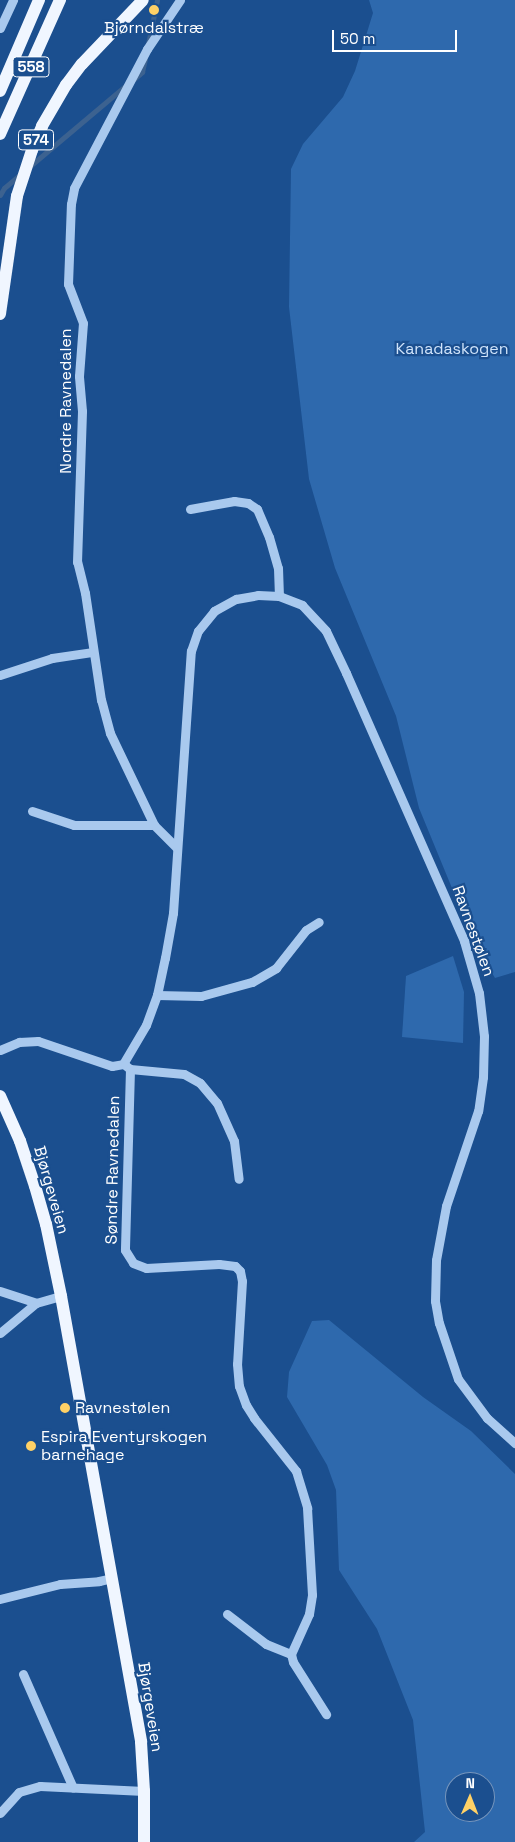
<!DOCTYPE html>
<meta charset="utf-8">
<style>
body{margin:0}
#map{position:relative;width:515px;height:1842px;overflow:hidden;background:#1b4f8f;font-family:"Space Grotesk",sans-serif}
div>[style]{position:absolute}
.green>*{inset:0;background:#2e69ad}
.stream>*{height:5px;margin:-2.5px;padding:0 2.5px;transform-origin:2.5px;border-radius:2.5px;background:#3c6290}
.minor>*{height:9px;margin:-4.5px;padding:0 4.5px;transform-origin:4.5px;border-radius:4.5px;background:#a9c9ee}
.major>*{height:12px;margin:-6px;padding:0 6px;transform-origin:6px;border-radius:6px;background:#f0f6ff}
.dots>*{width:14px;height:14px;translate:-50% -50%;box-sizing:border-box;border:2px solid #1b4f8f;border-radius:50%}
span{translate:-50% -50%;white-space:nowrap;text-align:center;line-height:1.15;-webkit-text-stroke:4.5px #1b4f8f;paint-order:stroke}
.shield-label span{padding:1px 4px;background:#1b4f8f;border:1px solid;border-radius:4px;-webkit-text-stroke-width:0}
.shield-label{font-size:15px;color:#fff;font-weight:700}
.poi-label{font-size:16px;color:#fff}
.left{translate:0 -50%;text-align:left}
.park-label{font-size:16px;color:#cfe3fa}
.street-label{font-size:16px;color:#fff}
.north{position:absolute;left:445px;top:1772px;width:50px;height:50px;box-sizing:border-box;background:#1b4f8f;border:1px solid #7695bc;border-radius:50%;rotate:1deg;font-size:14px;font-weight:700;line-height:20px;text-align:center;color:#fff}
.north::after{content:'';display:block;margin:auto;width:18px;height:22px;background:#ffd166;clip-path:polygon(50% 0,100% 100%,50% 72%,0 100%)}
.scale{position:absolute;left:332px;top:30px;width:125px;height:22px;box-sizing:border-box;border:2px solid #fff;border-top:0;padding-left:6px;font-size:15px;line-height:18px;white-space:nowrap;color:#fff;-webkit-text-stroke:4px #1b4f8f;paint-order:stroke}
</style>
<div id="map">
<div class="green">
<i style="clip-path:polygon(369px 0,515px 0,515px 972px,495px 978px,475px 944px,419px 808px,396px 716px,335px 568px,309px 479px,289px 307px,291px 169px,303px 144px,343px 97px,355px 71px,373px 13px)"></i>
<i style="clip-path:polygon(453px 956px,464px 992px,463px 1043px,402px 1037px,406px 976px)"></i>
<i style="clip-path:polygon(evenodd,329px 1320px,423px 1397px,471px 1431px,515px 1474px,515px 1842px,414px 1842px,425px 1832px,413px 1720px,377px 1629px,339px 1570px,336px 1490px,327px 1465px,287px 1397px,289px 1372px,312px 1321px,329px 1320px,455px 1782px,485px 1782px,485px 1812px,455px 1812px,455px 1782px)"></i>
</div>
<div class="stream">
<i style="left:148px;top:44px;width:45px;rotate:-78.4deg"></i>
<i style="left:134px;top:79px;width:11px;rotate:-41deg"></i>
<i style="left:142px;top:72px;width:13px;rotate:-77deg"></i>
<i style="left:30px;top:166px;width:124px;rotate:-40.1deg"></i>
<i style="left:0;top:195px;width:8px;rotate:-60deg"></i>
<i style="left:4px;top:188px;width:23px;rotate:-40deg"></i>
</div>
<div class="minor">
<i style="left:0;top:28px;width:31px;rotate:-65deg"></i>
<i style="left:190px;top:509px;width:45px;rotate:-10.3deg"></i>
<i style="left:234px;top:501px;width:14px;rotate:8deg"></i>
<i style="left:248px;top:503px;width:11px;rotate:34deg"></i>
<i style="left:257px;top:509px;width:30px;rotate:67deg"></i>
<i style="left:269px;top:537px;width:32px;rotate:74deg"></i>
<i style="left:278px;top:568px;width:28px;rotate:88deg"></i>
<i style="left:0;top:675px;width:55px;rotate:-18.1deg"></i>
<i style="left:52px;top:658px;width:40px;rotate:-8.5deg"></i>
<i style="left:32px;top:811px;width:44px;rotate:18.4deg"></i>
<i style="left:74px;top:825px;width:80px"></i>
<i style="left:176px;top:847px;width:31px;rotate:-135deg"></i>
<i style="left:154px;top:825px;width:102px;rotate:-115.6deg"></i>
<i style="left:110px;top:733px;width:34px;rotate:-105deg"></i>
<i style="left:101px;top:700px;width:108px;rotate:-98.5deg"></i>
<i style="left:85px;top:593px;width:32px;rotate:-104deg"></i>
<i style="left:77px;top:562px;width:151px;rotate:-88.1deg"></i>
<i style="left:82px;top:411px;width:35px;rotate:-95deg"></i>
<i style="left:79px;top:376px;width:53px;rotate:-85.7deg"></i>
<i style="left:83px;top:323px;width:42px;rotate:-111deg"></i>
<i style="left:68px;top:284px;width:80px;rotate:-87.9deg"></i>
<i style="left:71px;top:204px;width:16px;rotate:-79deg"></i>
<i style="left:74px;top:188px;width:157px;rotate:-62.3deg"></i>
<i style="left:147px;top:49px;width:59px;rotate:-56deg"></i>
<i style="left:157px;top:995px;width:44px;rotate:1.3deg"></i>
<i style="left:201px;top:996px;width:53px;rotate:-15.4deg"></i>
<i style="left:252px;top:982px;width:28px;rotate:-30deg"></i>
<i style="left:276px;top:968px;width:48px;rotate:-51.7deg"></i>
<i style="left:306px;top:930px;width:15px;rotate:-32deg"></i>
<i style="left:0;top:1050px;width:21px;rotate:-23deg"></i>
<i style="left:19px;top:1042px;width:19px;rotate:-3deg"></i>
<i style="left:38px;top:1041px;width:78px;rotate:18.7deg"></i>
<i style="left:112px;top:1066px;width:11px;rotate:-10deg"></i>
<i style="left:123px;top:1064px;width:45px;rotate:-59.5deg"></i>
<i style="left:146px;top:1025px;width:32px;rotate:-70deg"></i>
<i style="left:157px;top:995px;width:38px;rotate:-78deg"></i>
<i style="left:165px;top:958px;width:46px;rotate:-79.9deg"></i>
<i style="left:173px;top:913px;width:263px;rotate:-86.1deg"></i>
<i style="left:191px;top:651px;width:21px;rotate:-71deg"></i>
<i style="left:198px;top:631px;width:26px;rotate:-51deg"></i>
<i style="left:214px;top:611px;width:25px;rotate:-29deg"></i>
<i style="left:236px;top:599px;width:22px;rotate:-10deg"></i>
<i style="left:258px;top:595px;width:21px;rotate:3deg"></i>
<i style="left:279px;top:596px;width:25px;rotate:21deg"></i>
<i style="left:302px;top:605px;width:35px;rotate:47deg"></i>
<i style="left:326px;top:631px;width:47px;rotate:64.5deg"></i>
<i style="left:346px;top:673px;width:293px;rotate:66.2deg"></i>
<i style="left:464px;top:941px;width:54px;rotate:73.9deg"></i>
<i style="left:479px;top:993px;width:43px;rotate:83.4deg"></i>
<i style="left:484px;top:1036px;width:41px;rotate:91.4deg"></i>
<i style="left:483px;top:1077px;width:34px;rotate:98deg"></i>
<i style="left:478px;top:1111px;width:100px;rotate:108.6deg"></i>
<i style="left:446px;top:1206px;width:55px;rotate:100.5deg"></i>
<i style="left:436px;top:1260px;width:41px;rotate:91.4deg"></i>
<i style="left:435px;top:1301px;width:22px;rotate:80deg"></i>
<i style="left:439px;top:1323px;width:59px;rotate:71.3deg"></i>
<i style="left:458px;top:1379px;width:49px;rotate:53.4deg"></i>
<i style="left:487px;top:1418px;width:38px;rotate:42deg"></i>
<i style="left:125px;top:1065px;width:6px;rotate:39deg"></i>
<i style="left:130px;top:1069px;width:54px;rotate:5.3deg"></i>
<i style="left:184px;top:1074px;width:18px;rotate:29deg"></i>
<i style="left:200px;top:1083px;width:26px;rotate:50deg"></i>
<i style="left:217px;top:1103px;width:42px;rotate:65.9deg"></i>
<i style="left:234px;top:1141px;width:38px;rotate:83deg"></i>
<i style="left:130px;top:1069px;width:181px;rotate:91.6deg"></i>
<i style="left:125px;top:1250px;width:15px;rotate:58deg"></i>
<i style="left:133px;top:1263px;width:14px;rotate:21deg"></i>
<i style="left:146px;top:1268px;width:73px;rotate:-3.1deg"></i>
<i style="left:219px;top:1264px;width:16px;rotate:7deg"></i>
<i style="left:235px;top:1266px;width:7px;rotate:45deg"></i>
<i style="left:240px;top:1271px;width:10px;rotate:79deg"></i>
<i style="left:242px;top:1281px;width:83px;rotate:93.4deg"></i>
<i style="left:237px;top:1364px;width:22px;rotate:85deg"></i>
<i style="left:239px;top:1386px;width:20px;rotate:70deg"></i>
<i style="left:246px;top:1405px;width:15px;rotate:58deg"></i>
<i style="left:254px;top:1418px;width:68px;rotate:51.6deg"></i>
<i style="left:296px;top:1471px;width:39px;rotate:73deg"></i>
<i style="left:307px;top:1508px;width:87px;rotate:86.7deg"></i>
<i style="left:312px;top:1595px;width:19px;rotate:99deg"></i>
<i style="left:309px;top:1614px;width:44px;rotate:114.2deg"></i>
<i style="left:291px;top:1654px;width:8px;rotate:76deg"></i>
<i style="left:293px;top:1662px;width:62px;rotate:57.6deg"></i>
<i style="left:0;top:1291px;width:38px;rotate:18deg"></i>
<i style="left:0;top:1333px;width:47px;rotate:-39.8deg"></i>
<i style="left:36px;top:1303px;width:26px;rotate:-16deg"></i>
<i style="left:0;top:1599px;width:62px;rotate:-14deg"></i>
<i style="left:60px;top:1584px;width:39px;rotate:-4deg"></i>
<i style="left:99px;top:1581px;width:13px;rotate:-13deg"></i>
<i style="left:227px;top:1614px;width:49px;rotate:37.6deg"></i>
<i style="left:266px;top:1644px;width:27px;rotate:22deg"></i>
<i style="left:23px;top:1674px;width:124px;rotate:66.3deg"></i>
<i style="left:0;top:1813px;width:28px;rotate:-48deg"></i>
<i style="left:19px;top:1792px;width:22px;rotate:-16deg"></i>
<i style="left:40px;top:1786px;width:104px;rotate:2.8deg"></i>
</div>
<div class="major">
<i style="left:0;top:91px;width:99px;rotate:-66.8deg"></i>
<i style="left:0;top:134px;width:147px;rotate:-65.9deg"></i>
<i style="left:0;top:314px;width:119px;rotate:-81.8deg"></i>
<i style="left:17px;top:196px;width:48px;rotate:-71.9deg"></i>
<i style="left:32px;top:150px;width:26px;rotate:-67deg"></i>
<i style="left:42px;top:126px;width:48px;rotate:-59.7deg"></i>
<i style="left:66px;top:85px;width:26px;rotate:-53deg"></i>
<i style="left:82px;top:64px;width:88px;rotate:-46.4deg"></i>
<i style="left:0;top:1096px;width:49px;rotate:66deg"></i>
<i style="left:20px;top:1141px;width:47px;rotate:71.6deg"></i>
<i style="left:35px;top:1186px;width:40px;rotate:74deg"></i>
<i style="left:46px;top:1224px;width:74px;rotate:78.2deg"></i>
<i style="left:61px;top:1296px;width:453px;rotate:79.8deg"></i>
<i style="left:141px;top:1742px;width:49px;rotate:86.5deg"></i>
<i style="left:144px;top:1791px;width:51px;rotate:90deg"></i>
</div>
<div class="dots">
<i style="left:154px;top:10px;background:#ffd166"></i>
<i style="left:65px;top:1408px;background:#ffd166"></i>
<i style="left:31px;top:1446px;background:#ffd166"></i>
</div>
<div class="shield-label">
<span style="left:31px;top:67px">558</span>
<span style="left:36px;top:140px">574</span>
</div>
<div class="poi-label">
<span style="left:154px;top:28px">Bjørndalstræ</span>
<span class="left" style="left:75px;top:1408px">Ravnestølen</span>
<span class="left" style="left:41px;top:1446px">Espira Eventyrskogen<br>barnehage</span>
</div>
<div class="park-label">
<span style="left:452px;top:349px">Kanadaskogen</span>
</div>
<div class="street-label">
<span style="left:66px;top:401px;rotate:-90deg">Nordre Ravnedalen</span>
<span style="left:473px;top:931px;rotate:70deg">Ravnestølen</span>
<span style="left:113px;top:1170px;rotate:-89deg">Søndre Ravnedalen</span>
<span style="left:51px;top:1190px;rotate:74deg">Bjørgeveien</span>
<span style="left:150px;top:1707px;rotate:81deg">Bjørgeveien</span>
</div>
<div class="north">N</div>
<div class="scale">50 m</div>
</div>
